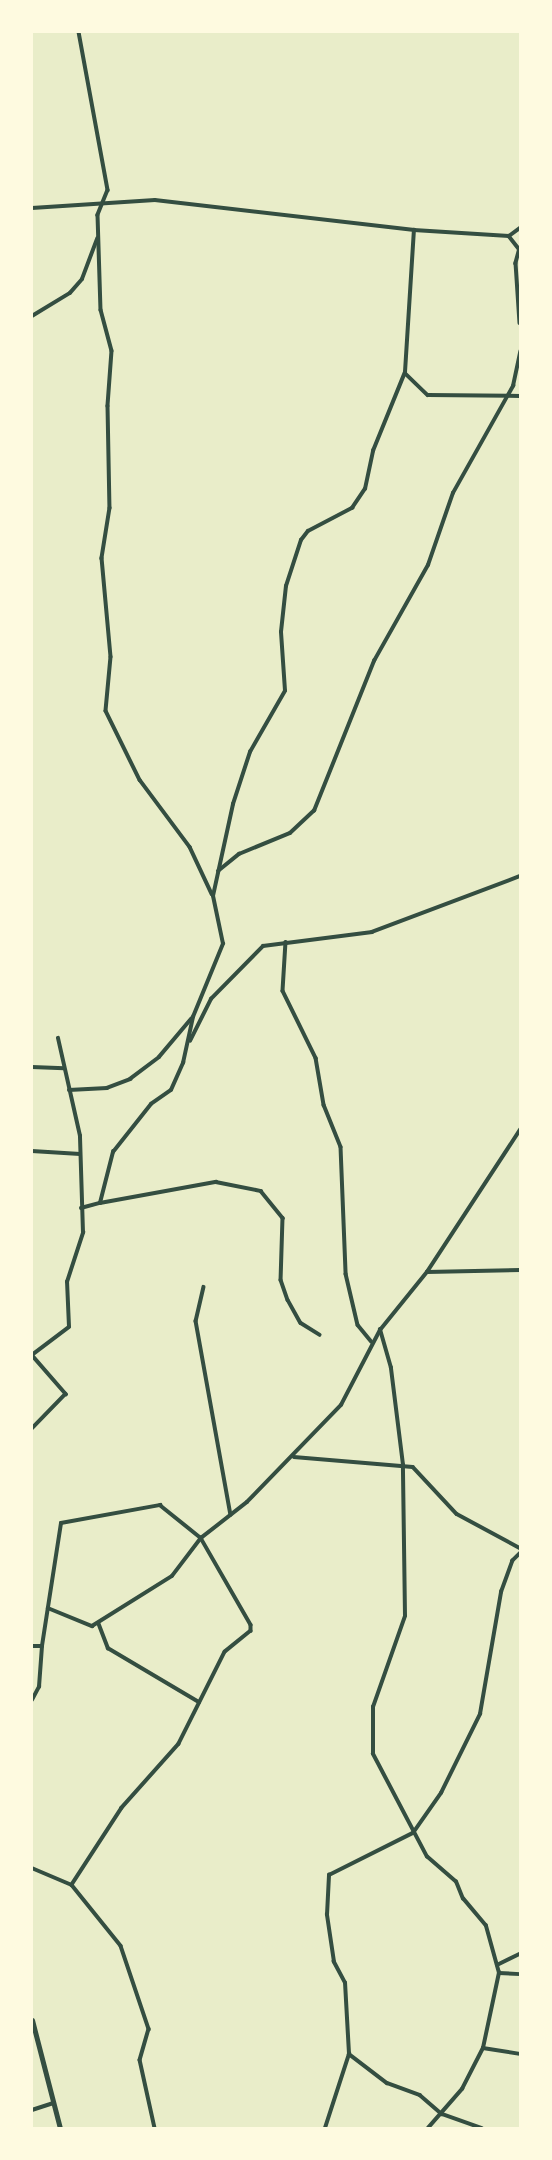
<!DOCTYPE html>
<style>
body{margin:0}
#map{position:relative;width:552px;height:2160px;overflow:hidden;background:#e9edc9;font-family:"Zilla Slab",serif}
div>[style]{position:absolute}
.minor>*{height:3.5px;margin:-1.75px;padding:0 1.75px;transform-origin:1.75px;border-radius:1.75px;background:#344e41}
.primary>*{height:5px;margin:-2.5px;padding:0 2.5px;transform-origin:2.5px;border-radius:2.5px;background:#344e41}
span{translate:-50% -50%;white-space:nowrap;text-align:center;line-height:1.15;-webkit-text-stroke:7px #fefae0;paint-order:stroke}
.frame{position:absolute;inset:0;border:33px solid #fefae0;pointer-events:none}
</style>
<div id="map">
<div class="minor">
<i style="left:79px;top:32px;width:161px;rotate:79.6deg"></i>
<i style="left:108px;top:190px;width:27px;rotate:112deg"></i>
<i style="left:98px;top:215px;width:95px;rotate:88.2deg"></i>
<i style="left:101px;top:310px;width:42px;rotate:75deg"></i>
<i style="left:112px;top:351px;width:55px;rotate:94.2deg"></i>
<i style="left:108px;top:406px;width:102px;rotate:88.9deg"></i>
<i style="left:110px;top:508px;width:51px;rotate:99.1deg"></i>
<i style="left:102px;top:558px;width:99px;rotate:84.8deg"></i>
<i style="left:111px;top:657px;width:54px;rotate:95.3deg"></i>
<i style="left:106px;top:711px;width:77px;rotate:63.8deg"></i>
<i style="left:140px;top:780px;width:84px;rotate:53.3deg"></i>
<i style="left:190px;top:847px;width:52px;rotate:64.9deg"></i>
<i style="left:32px;top:208px;width:123px;rotate:-3.7deg"></i>
<i style="left:155px;top:200px;width:261px;rotate:6.6deg"></i>
<i style="left:414px;top:230px;width:95px;rotate:3.6deg"></i>
<i style="left:509px;top:236px;width:14px;rotate:-36deg"></i>
<i style="left:509px;top:236px;width:18px;rotate:52deg"></i>
<i style="left:520px;top:248px;width:16px;rotate:105deg"></i>
<i style="left:516px;top:263px;width:60px;rotate:86.2deg"></i>
<i style="left:32px;top:316px;width:44px;rotate:-31.2deg"></i>
<i style="left:70px;top:293px;width:18px;rotate:-49deg"></i>
<i style="left:82px;top:279px;width:43px;rotate:-69.4deg"></i>
<i style="left:406px;top:374px;width:30px;rotate:44deg"></i>
<i style="left:428px;top:395px;width:92px;rotate:0.6deg"></i>
<i style="left:218px;top:871px;width:27px;rotate:-39deg"></i>
<i style="left:239px;top:854px;width:55px;rotate:-22.4deg"></i>
<i style="left:290px;top:833px;width:33px;rotate:-43deg"></i>
<i style="left:314px;top:811px;width:162px;rotate:-68.2deg"></i>
<i style="left:374px;top:661px;width:110px;rotate:-60.6deg"></i>
<i style="left:428px;top:565px;width:76px;rotate:-70.9deg"></i>
<i style="left:453px;top:493px;width:123px;rotate:-60.7deg"></i>
<i style="left:513px;top:386px;width:35px;rotate:-78deg"></i>
<i style="left:286px;top:942px;width:49px;rotate:93.5deg"></i>
<i style="left:283px;top:991px;width:75px;rotate:63.8deg"></i>
<i style="left:316px;top:1058px;width:48px;rotate:80.3deg"></i>
<i style="left:324px;top:1105px;width:45px;rotate:68deg"></i>
<i style="left:341px;top:1147px;width:127px;rotate:87.7deg"></i>
<i style="left:346px;top:1274px;width:52px;rotate:76.8deg"></i>
<i style="left:358px;top:1325px;width:21px;rotate:51deg"></i>
<i style="left:190px;top:1041px;width:47px;rotate:-63.4deg"></i>
<i style="left:211px;top:999px;width:74px;rotate:-45.5deg"></i>
<i style="left:263px;top:946px;width:110px;rotate:-7.3deg"></i>
<i style="left:372px;top:932px;width:158px;rotate:-20.7deg"></i>
<i style="left:32px;top:1067px;width:32px;rotate:2deg"></i>
<i style="left:69px;top:1090px;width:38px;rotate:-3deg"></i>
<i style="left:107px;top:1088px;width:25px;rotate:-21deg"></i>
<i style="left:130px;top:1079px;width:36px;rotate:-37deg"></i>
<i style="left:159px;top:1057px;width:50px;rotate:-49.9deg"></i>
<i style="left:32px;top:1151px;width:48px;rotate:3.6deg"></i>
<i style="left:100px;top:1203px;width:118px;rotate:-10.3deg"></i>
<i style="left:216px;top:1182px;width:46px;rotate:11.3deg"></i>
<i style="left:261px;top:1191px;width:35px;rotate:51deg"></i>
<i style="left:283px;top:1218px;width:62px;rotate:91.8deg"></i>
<i style="left:281px;top:1280px;width:21px;rotate:71deg"></i>
<i style="left:288px;top:1300px;width:26px;rotate:61deg"></i>
<i style="left:301px;top:1323px;width:22px;rotate:32deg"></i>
<i style="left:81px;top:1208px;width:20px;rotate:-15deg"></i>
<i style="left:100px;top:1203px;width:53px;rotate:-75.7deg"></i>
<i style="left:113px;top:1152px;width:61px;rotate:-51.6deg"></i>
<i style="left:151px;top:1104px;width:24px;rotate:-35deg"></i>
<i style="left:171px;top:1090px;width:30px;rotate:-66deg"></i>
<i style="left:183px;top:1063px;width:47px;rotate:-77.7deg"></i>
<i style="left:193px;top:1017px;width:79px;rotate:-67.7deg"></i>
<i style="left:223px;top:944px;width:49px;rotate:-101.8deg"></i>
<i style="left:213px;top:896px;width:94px;rotate:-77.7deg"></i>
<i style="left:233px;top:804px;width:55px;rotate:-71.9deg"></i>
<i style="left:250px;top:752px;width:70px;rotate:-60.2deg"></i>
<i style="left:285px;top:691px;width:59px;rotate:-93.9deg"></i>
<i style="left:281px;top:632px;width:46px;rotate:-83.8deg"></i>
<i style="left:286px;top:586px;width:48px;rotate:-71.9deg"></i>
<i style="left:301px;top:540px;width:11px;rotate:-52deg"></i>
<i style="left:308px;top:531px;width:50px;rotate:-27.6deg"></i>
<i style="left:352px;top:508px;width:23px;rotate:-56deg"></i>
<i style="left:365px;top:489px;width:39px;rotate:-78deg"></i>
<i style="left:373px;top:451px;width:85px;rotate:-67.9deg"></i>
<i style="left:405px;top:372px;width:142px;rotate:-86.4deg"></i>
<i style="left:427px;top:1272px;width:93px;rotate:-1.2deg"></i>
<i style="left:204px;top:1287px;width:35px;rotate:103deg"></i>
<i style="left:196px;top:1321px;width:197px;rotate:79.8deg"></i>
<i style="left:32px;top:1355px;width:46px;rotate:-37.1deg"></i>
<i style="left:69px;top:1327px;width:45px;rotate:-92.5deg"></i>
<i style="left:67px;top:1282px;width:52px;rotate:-71.9deg"></i>
<i style="left:83px;top:1233px;width:97px;rotate:-91.8deg"></i>
<i style="left:80px;top:1136px;width:100px;rotate:-102.7deg"></i>
<i style="left:32px;top:1355px;width:52px;rotate:48.9deg"></i>
<i style="left:66px;top:1394px;width:49px;rotate:134.2deg"></i>
<i style="left:294px;top:1457px;width:119px;rotate:4.8deg"></i>
<i style="left:413px;top:1467px;width:64px;rotate:46.9deg"></i>
<i style="left:457px;top:1514px;width:72px;rotate:28.4deg"></i>
<i style="left:48px;top:1608px;width:48px;rotate:22.2deg"></i>
<i style="left:92px;top:1626px;width:94px;rotate:-32deg"></i>
<i style="left:172px;top:1576px;width:48px;rotate:-52.7deg"></i>
<i style="left:201px;top:1538px;width:58px;rotate:-38deg"></i>
<i style="left:247px;top:1502px;width:135px;rotate:-45.9deg"></i>
<i style="left:341px;top:1405px;width:85px;rotate:-62.5deg"></i>
<i style="left:99px;top:1624px;width:26px;rotate:69deg"></i>
<i style="left:108px;top:1648px;width:106px;rotate:30.7deg"></i>
<i style="left:32px;top:1646px;width:10px"></i>
<i style="left:42px;top:1646px;width:124px;rotate:-81.2deg"></i>
<i style="left:61px;top:1523px;width:101px;rotate:-10.3deg"></i>
<i style="left:160px;top:1505px;width:53px;rotate:38.8deg"></i>
<i style="left:201px;top:1538px;width:100px;rotate:60.1deg"></i>
<i style="left:251px;top:1625px;width:6px;rotate:90deg"></i>
<i style="left:251px;top:1631px;width:33px;rotate:141deg"></i>
<i style="left:225px;top:1652px;width:103px;rotate:116.6deg"></i>
<i style="left:179px;top:1744px;width:86px;rotate:131.7deg"></i>
<i style="left:122px;top:1808px;width:92px;rotate:123deg"></i>
<i style="left:32px;top:1700px;width:15px;rotate:-62deg"></i>
<i style="left:39px;top:1687px;width:41px;rotate:-85.8deg"></i>
<i style="left:32px;top:1868px;width:43px;rotate:23deg"></i>
<i style="left:72px;top:1885px;width:78px;rotate:51.2deg"></i>
<i style="left:121px;top:1946px;width:88px;rotate:71.4deg"></i>
<i style="left:149px;top:2029px;width:32px;rotate:106deg"></i>
<i style="left:140px;top:2060px;width:70px;rotate:77.6deg"></i>
<i style="left:497px;top:1965px;width:25px;rotate:-26deg"></i>
<i style="left:499px;top:1973px;width:21px;rotate:3deg"></i>
<i style="left:483px;top:2048px;width:37px;rotate:9deg"></i>
<i style="left:349px;top:2054px;width:48px;rotate:37.3deg"></i>
<i style="left:387px;top:2083px;width:35px;rotate:20deg"></i>
<i style="left:420px;top:2095px;width:29px;rotate:41deg"></i>
<i style="left:442px;top:2114px;width:42px;rotate:19.3deg"></i>
<i style="left:32px;top:2110px;width:23px;rotate:-18deg"></i>
<i style="left:325px;top:2128px;width:78px;rotate:-72deg"></i>
<i style="left:349px;top:2054px;width:71px;rotate:-93.2deg"></i>
<i style="left:345px;top:1983px;width:24px;rotate:-118deg"></i>
<i style="left:334px;top:1962px;width:48px;rotate:-98.5deg"></i>
<i style="left:327px;top:1915px;width:40px;rotate:-87.1deg"></i>
<i style="left:329px;top:1875px;width:94px;rotate:-26.6deg"></i>
<i style="left:413px;top:1833px;width:49px;rotate:-55deg"></i>
<i style="left:441px;top:1793px;width:88px;rotate:-63.7deg"></i>
<i style="left:480px;top:1714px;width:124px;rotate:-80.2deg"></i>
<i style="left:501px;top:1592px;width:33px;rotate:-70deg"></i>
<i style="left:512px;top:1561px;width:11px;rotate:-45deg"></i>
<i style="left:428px;top:2128px;width:52px;rotate:-48.9deg"></i>
<i style="left:462px;top:2089px;width:46px;rotate:-62.9deg"></i>
<i style="left:483px;top:2048px;width:77px;rotate:-78deg"></i>
<i style="left:499px;top:1973px;width:49px;rotate:-105.5deg"></i>
<i style="left:486px;top:1926px;width:35px;rotate:-130deg"></i>
<i style="left:463px;top:1899px;width:18px;rotate:-112deg"></i>
<i style="left:456px;top:1882px;width:38px;rotate:-139deg"></i>
<i style="left:427px;top:1857px;width:116px;rotate:-117.7deg"></i>
<i style="left:373px;top:1754px;width:47px;rotate:-90deg"></i>
<i style="left:373px;top:1707px;width:96px;rotate:-70.6deg"></i>
<i style="left:405px;top:1616px;width:151px;rotate:-90.8deg"></i>
<i style="left:403px;top:1465px;width:98px;rotate:-97.1deg"></i>
<i style="left:391px;top:1368px;width:40px;rotate:-106deg"></i>
<i style="left:380px;top:1330px;width:75px;rotate:-51deg"></i>
<i style="left:427px;top:1272px;width:170px;rotate:-56.8deg"></i>
</div>
<div class="primary">
<i style="left:32px;top:2020px;width:112px;rotate:75.5deg"></i>
</div>
<div class="frame"></div>
</div>
